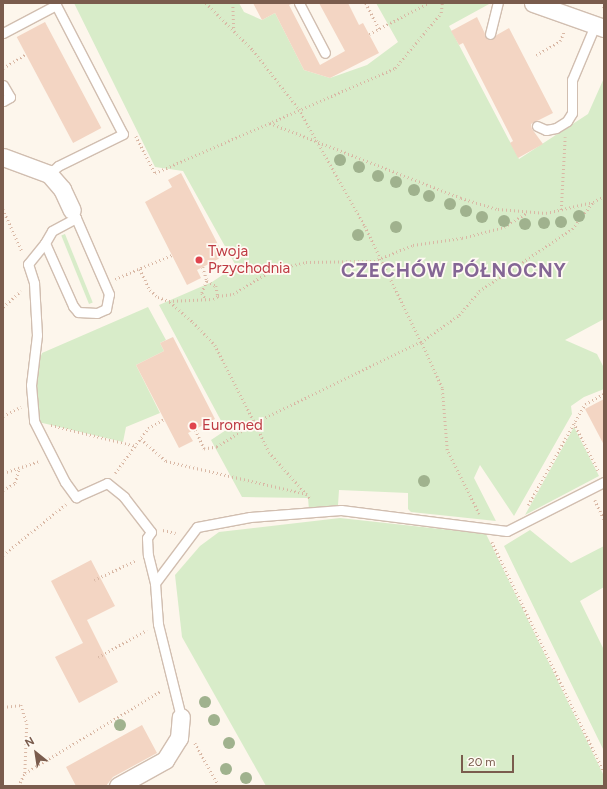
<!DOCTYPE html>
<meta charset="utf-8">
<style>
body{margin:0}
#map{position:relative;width:607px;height:789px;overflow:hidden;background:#fdf6ec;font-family:Figtree,sans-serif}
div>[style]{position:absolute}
.green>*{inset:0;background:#d8ecc9;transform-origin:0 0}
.building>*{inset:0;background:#f3d5c3;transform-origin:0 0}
.path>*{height:2.5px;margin-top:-1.25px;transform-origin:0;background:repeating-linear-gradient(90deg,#d9b8a5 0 1px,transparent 0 4px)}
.roads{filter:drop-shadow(1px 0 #d1beb0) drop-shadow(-1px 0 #d1beb0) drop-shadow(0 1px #d1beb0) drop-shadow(0 -1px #d1beb0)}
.service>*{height:9px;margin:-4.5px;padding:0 4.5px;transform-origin:4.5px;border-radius:4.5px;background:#fff}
.minor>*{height:17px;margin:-8.5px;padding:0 8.5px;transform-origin:8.5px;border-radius:8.5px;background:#fff}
.trees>*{width:12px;height:12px;margin:-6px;border-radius:50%;background:#a0b28e}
.dots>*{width:11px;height:11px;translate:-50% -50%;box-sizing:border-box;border:2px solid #fffaf3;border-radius:50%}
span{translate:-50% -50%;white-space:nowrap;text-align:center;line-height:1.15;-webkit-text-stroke:3.5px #fffaf3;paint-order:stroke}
.health-label{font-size:15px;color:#be3a42}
.left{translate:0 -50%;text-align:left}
.district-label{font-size:19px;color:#846695;font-weight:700;letter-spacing:1px}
.frame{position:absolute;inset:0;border:4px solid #7a5c4d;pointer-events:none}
.north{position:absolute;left:16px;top:733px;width:40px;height:40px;-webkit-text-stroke:3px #fffaf3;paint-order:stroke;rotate:330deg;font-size:11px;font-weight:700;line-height:16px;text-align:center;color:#7a5c4d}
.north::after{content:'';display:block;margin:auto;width:14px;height:18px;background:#7a5c4d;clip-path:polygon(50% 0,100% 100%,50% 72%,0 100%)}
.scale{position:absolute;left:461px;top:755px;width:53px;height:18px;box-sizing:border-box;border:2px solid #7a5c4d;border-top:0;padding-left:5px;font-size:12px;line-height:14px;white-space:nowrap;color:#7a5c4d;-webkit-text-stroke:3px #fffaf3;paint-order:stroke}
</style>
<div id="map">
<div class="green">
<i style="clip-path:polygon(74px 3px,239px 3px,244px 12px,262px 20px,275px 13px,304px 70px,330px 78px,367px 65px,398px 42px,376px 3px,491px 3px,449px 26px,519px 159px,588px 114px,604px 78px,604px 319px,565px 340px,597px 354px,604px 368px,604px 389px,584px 397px,571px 406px,572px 414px,514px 516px,480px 465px,474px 478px,496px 521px,411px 512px,408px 509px,408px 493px,339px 490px,338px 505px,335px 508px,309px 510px,308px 498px,242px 497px,211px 440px,226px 430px,159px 305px,212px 282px,236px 266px,183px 171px,155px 167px)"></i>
<i style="left:65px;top:234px;width:74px;height:4px;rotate:68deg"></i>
<i style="clip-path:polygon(148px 307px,166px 340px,160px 343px,164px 351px,136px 365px,160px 413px,126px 427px,123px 442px,34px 421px,31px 385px,42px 353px)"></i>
<i style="clip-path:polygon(574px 427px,599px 476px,525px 515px)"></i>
<i style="clip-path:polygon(340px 518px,486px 534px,604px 776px,604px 786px,266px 786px,182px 637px,175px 575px,200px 546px,219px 532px)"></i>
<i style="clip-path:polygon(530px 530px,571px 563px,604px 546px,604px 587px,580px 601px,604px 650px,604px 751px,504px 546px)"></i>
</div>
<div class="building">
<i style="clip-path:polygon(253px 3px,293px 3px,289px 5px,320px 65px,345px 51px,319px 3px,348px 3px,359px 25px,363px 23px,379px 53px,330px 78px,304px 70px,275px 13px,262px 20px)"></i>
<i style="clip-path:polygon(477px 17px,488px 40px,509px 28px,553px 113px,531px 124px,532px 129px,543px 144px,518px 158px,510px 143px,513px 141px,463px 43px,459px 45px,451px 31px)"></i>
<i style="left:45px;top:22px;width:120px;height:32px;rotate:62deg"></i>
<i style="clip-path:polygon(181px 173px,224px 256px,197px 270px,201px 278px,187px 285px,145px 202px,172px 187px,168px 180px)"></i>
<i style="clip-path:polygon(173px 337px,215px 419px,188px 433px,193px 441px,179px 448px,136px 365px,164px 351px,160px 343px)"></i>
<i style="clip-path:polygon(604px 399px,604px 445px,585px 409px)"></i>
<i style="clip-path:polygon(91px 560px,115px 606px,87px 620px,118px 682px,79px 703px,55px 657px,83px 643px,51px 581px)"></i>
<i style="clip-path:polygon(142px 725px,157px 753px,113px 777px,106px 786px,76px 786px,66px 767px)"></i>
</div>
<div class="path">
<i style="left:206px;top:3px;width:66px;rotate:45deg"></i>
<i style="left:253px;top:50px;width:75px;rotate:52.1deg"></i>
<i style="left:299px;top:109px;width:134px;rotate:60.6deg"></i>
<i style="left:365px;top:226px;width:129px;rotate:64.2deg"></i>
<i style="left:421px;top:342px;width:185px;rotate:154deg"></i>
<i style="left:255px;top:423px;width:32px;rotate:64deg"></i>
<i style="left:269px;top:452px;width:63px;rotate:48.2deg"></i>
<i style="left:233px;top:3px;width:27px;rotate:88deg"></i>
<i style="left:366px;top:3px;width:29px;rotate:63deg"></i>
<i style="left:604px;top:3px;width:5px;rotate:90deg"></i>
<i style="left:369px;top:34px;width:67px;rotate:-27.7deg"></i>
<i style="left:536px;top:55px;width:28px;rotate:-30deg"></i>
<i style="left:560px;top:41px;width:10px;rotate:-66deg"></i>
<i style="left:3px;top:68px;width:27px;rotate:-31deg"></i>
<i style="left:270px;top:123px;width:205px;rotate:21.4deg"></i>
<i style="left:461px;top:198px;width:39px;rotate:17deg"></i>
<i style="left:498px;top:209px;width:48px;rotate:4.8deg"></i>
<i style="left:546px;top:213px;width:48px;rotate:-13.2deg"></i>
<i style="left:593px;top:202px;width:13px;rotate:-29deg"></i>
<i style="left:136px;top:136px;width:42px;rotate:62.8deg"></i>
<i style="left:155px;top:173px;width:262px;rotate:-23.6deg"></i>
<i style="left:395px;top:68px;width:72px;rotate:-50.1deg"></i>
<i style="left:441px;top:13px;width:10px;rotate:-84deg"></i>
<i style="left:3px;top:209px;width:46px;rotate:65.7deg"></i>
<i style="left:561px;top:210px;width:73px;rotate:-86.9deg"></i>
<i style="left:203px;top:267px;width:15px;rotate:74deg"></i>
<i style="left:207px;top:281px;width:13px;rotate:113deg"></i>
<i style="left:202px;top:293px;width:8px;rotate:60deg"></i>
<i style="left:140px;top:269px;width:23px;rotate:65deg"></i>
<i style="left:150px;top:290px;width:11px;rotate:41deg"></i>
<i style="left:158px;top:297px;width:12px;rotate:20deg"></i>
<i style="left:169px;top:301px;width:44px;rotate:-2.6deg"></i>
<i style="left:213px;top:299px;width:6px;rotate:-31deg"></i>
<i style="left:218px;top:296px;width:15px;rotate:-8deg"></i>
<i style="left:233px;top:294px;width:46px;rotate:-31.6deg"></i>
<i style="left:272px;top:270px;width:35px;rotate:-13deg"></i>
<i style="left:306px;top:262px;width:68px;rotate:-0.8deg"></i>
<i style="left:374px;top:261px;width:42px;rotate:-22.3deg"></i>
<i style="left:413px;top:245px;width:49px;rotate:-8.1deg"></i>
<i style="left:462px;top:238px;width:43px;rotate:-14.7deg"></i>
<i style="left:504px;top:227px;width:26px;rotate:-32deg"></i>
<i style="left:115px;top:279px;width:62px;rotate:-22.8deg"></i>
<i style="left:207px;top:281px;width:10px;rotate:29deg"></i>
<i style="left:216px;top:286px;width:10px;rotate:79deg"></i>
<i style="left:170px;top:302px;width:30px;rotate:41deg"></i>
<i style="left:193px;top:322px;width:32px;rotate:46deg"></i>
<i style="left:215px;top:345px;width:88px;rotate:62.9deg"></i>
<i style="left:255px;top:423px;width:45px;rotate:147.7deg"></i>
<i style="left:217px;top:447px;width:13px;rotate:171deg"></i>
<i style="left:204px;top:449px;width:21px;rotate:-115deg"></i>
<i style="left:3px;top:307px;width:24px;rotate:-42deg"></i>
<i style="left:3px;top:416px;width:20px;rotate:-27deg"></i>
<i style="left:574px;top:423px;width:53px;rotate:62.9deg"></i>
<i style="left:51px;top:425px;width:88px;rotate:13.9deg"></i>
<i style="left:141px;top:439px;width:33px;rotate:41deg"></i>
<i style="left:166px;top:461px;width:145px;rotate:13.2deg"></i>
<i style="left:3px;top:473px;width:39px;rotate:-18deg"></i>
<i style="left:115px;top:473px;width:56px;rotate:-53.7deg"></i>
<i style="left:148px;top:428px;width:18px;rotate:-29deg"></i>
<i style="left:3px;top:490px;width:14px;rotate:-30deg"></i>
<i style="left:15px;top:483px;width:16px;rotate:-75deg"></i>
<i style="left:595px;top:500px;width:21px;rotate:65deg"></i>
<i style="left:528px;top:505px;width:116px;rotate:-60.6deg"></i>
<i style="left:585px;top:404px;width:21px;rotate:-28deg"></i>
<i style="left:479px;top:514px;width:72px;rotate:-116.6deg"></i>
<i style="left:447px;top:450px;width:62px;rotate:-94.6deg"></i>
<i style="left:442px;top:388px;width:51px;rotate:-114.5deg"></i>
<i style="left:421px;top:342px;width:47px;rotate:-35.4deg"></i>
<i style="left:459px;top:315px;width:31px;rotate:-50deg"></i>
<i style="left:479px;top:291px;width:112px;rotate:-33.7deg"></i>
<i style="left:572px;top:229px;width:34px;rotate:-52deg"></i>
<i style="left:163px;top:530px;width:13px;rotate:13deg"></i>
<i style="left:492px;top:542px;width:256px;rotate:64deg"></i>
<i style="left:3px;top:555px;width:81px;rotate:-39deg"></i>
<i style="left:94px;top:580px;width:47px;rotate:-24.9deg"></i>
<i style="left:98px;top:657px;width:56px;rotate:-28.9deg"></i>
<i style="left:3px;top:707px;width:18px;rotate:-6deg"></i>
<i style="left:21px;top:705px;width:20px;rotate:72deg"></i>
<i style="left:27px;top:724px;width:49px;rotate:92.3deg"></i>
<i style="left:195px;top:743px;width:49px;rotate:60.8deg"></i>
<i style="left:18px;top:786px;width:15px;rotate:-62deg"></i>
<i style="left:25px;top:773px;width:159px;rotate:-31.1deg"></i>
</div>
<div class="roads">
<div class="service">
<i style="left:299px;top:3px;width:56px;rotate:62.5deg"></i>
<i style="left:3px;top:33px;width:60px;rotate:-27.8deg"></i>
<i style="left:56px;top:5px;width:145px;rotate:62.6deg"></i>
<i style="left:123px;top:134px;width:72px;rotate:153.8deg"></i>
<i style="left:58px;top:166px;width:12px;rotate:138deg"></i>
<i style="left:490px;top:34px;width:32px;rotate:-76deg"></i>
<i style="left:3px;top:85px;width:14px;rotate:60deg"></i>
<i style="left:10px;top:97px;width:8px;rotate:150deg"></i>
<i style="left:537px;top:126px;width:10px;rotate:24deg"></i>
<i style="left:546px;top:130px;width:10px;rotate:-11deg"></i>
<i style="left:556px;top:128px;width:13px;rotate:-32deg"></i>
<i style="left:567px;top:121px;width:9px;rotate:-58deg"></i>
<i style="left:572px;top:113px;width:33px;rotate:-90deg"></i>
<i style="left:572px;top:80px;width:60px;rotate:-67.3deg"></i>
<i style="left:72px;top:210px;width:9px;rotate:63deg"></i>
<i style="left:76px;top:218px;width:27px;rotate:152deg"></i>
<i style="left:52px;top:231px;width:14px;rotate:120deg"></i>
<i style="left:45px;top:243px;width:69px;rotate:66deg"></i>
<i style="left:73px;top:306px;width:8px;rotate:50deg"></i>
<i style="left:78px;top:312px;width:19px;rotate:3deg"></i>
<i style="left:97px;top:313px;width:10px;rotate:-24deg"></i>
<i style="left:106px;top:309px;width:15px;rotate:-79deg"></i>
<i style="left:109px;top:294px;width:83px;rotate:-113.5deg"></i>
<i style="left:45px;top:243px;width:27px;rotate:129deg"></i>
<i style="left:28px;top:264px;width:20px;rotate:72deg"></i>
<i style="left:34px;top:283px;width:52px;rotate:86.7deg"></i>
<i style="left:37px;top:335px;width:50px;rotate:96.8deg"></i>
<i style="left:31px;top:385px;width:36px;rotate:85deg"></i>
<i style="left:34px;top:421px;width:68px;rotate:63.1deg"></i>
<i style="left:65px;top:482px;width:19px;rotate:54deg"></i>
<i style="left:76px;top:497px;width:34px;rotate:-24deg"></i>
<i style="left:107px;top:483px;width:22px;rotate:39deg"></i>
<i style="left:124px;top:497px;width:44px;rotate:52.4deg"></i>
<i style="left:151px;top:532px;width:7px;rotate:124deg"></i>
<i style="left:147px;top:538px;width:17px;rotate:87deg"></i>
<i style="left:148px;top:555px;width:29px;rotate:76deg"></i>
<i style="left:155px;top:583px;width:41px;rotate:85.8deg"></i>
<i style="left:158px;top:624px;width:96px;rotate:76.1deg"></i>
<i style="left:155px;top:583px;width:70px;rotate:-53.1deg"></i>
<i style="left:197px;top:527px;width:54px;rotate:-10.7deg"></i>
<i style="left:250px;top:517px;width:91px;rotate:-4.4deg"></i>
<i style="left:341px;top:510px;width:167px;rotate:7.2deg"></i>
<i style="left:507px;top:531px;width:109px;rotate:-26.8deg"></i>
</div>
<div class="minor">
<i style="left:533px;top:3px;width:75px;rotate:19.4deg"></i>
<i style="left:3px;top:157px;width:49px;rotate:20.3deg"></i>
<i style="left:49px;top:174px;width:20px;rotate:49deg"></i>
<i style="left:62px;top:189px;width:23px;rotate:65deg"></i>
<i style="left:118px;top:786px;width:54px;rotate:-29deg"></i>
<i style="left:165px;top:760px;width:26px;rotate:-58deg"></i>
<i style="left:179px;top:738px;width:21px;rotate:-85deg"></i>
</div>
</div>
<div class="trees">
<i style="left:340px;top:160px"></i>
<i style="left:359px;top:167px"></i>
<i style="left:378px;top:176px"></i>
<i style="left:396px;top:182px"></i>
<i style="left:414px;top:190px"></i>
<i style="left:429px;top:196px"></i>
<i style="left:450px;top:204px"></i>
<i style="left:466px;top:211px"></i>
<i style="left:579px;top:216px"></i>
<i style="left:482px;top:217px"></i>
<i style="left:504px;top:221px"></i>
<i style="left:561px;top:222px"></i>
<i style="left:544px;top:223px"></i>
<i style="left:525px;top:224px"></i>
<i style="left:396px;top:227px"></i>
<i style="left:358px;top:235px"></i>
<i style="left:424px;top:481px"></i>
<i style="left:205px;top:702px"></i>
<i style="left:214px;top:720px"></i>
<i style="left:120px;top:725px"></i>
<i style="left:229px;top:743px"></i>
<i style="left:226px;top:769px"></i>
<i style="left:246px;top:778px"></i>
</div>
<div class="dots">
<i style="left:199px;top:260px;background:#e0444e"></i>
<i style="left:193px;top:426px;background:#e0444e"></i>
</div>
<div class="health-label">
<span class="left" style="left:208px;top:260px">Twoja<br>Przychodnia</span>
<span class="left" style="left:202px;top:426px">Euromed</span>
</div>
<div class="district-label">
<span style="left:454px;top:271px">CZECHÓW PÓŁNOCNY</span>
</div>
<div class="frame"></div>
<div class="north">N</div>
<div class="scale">20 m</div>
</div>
